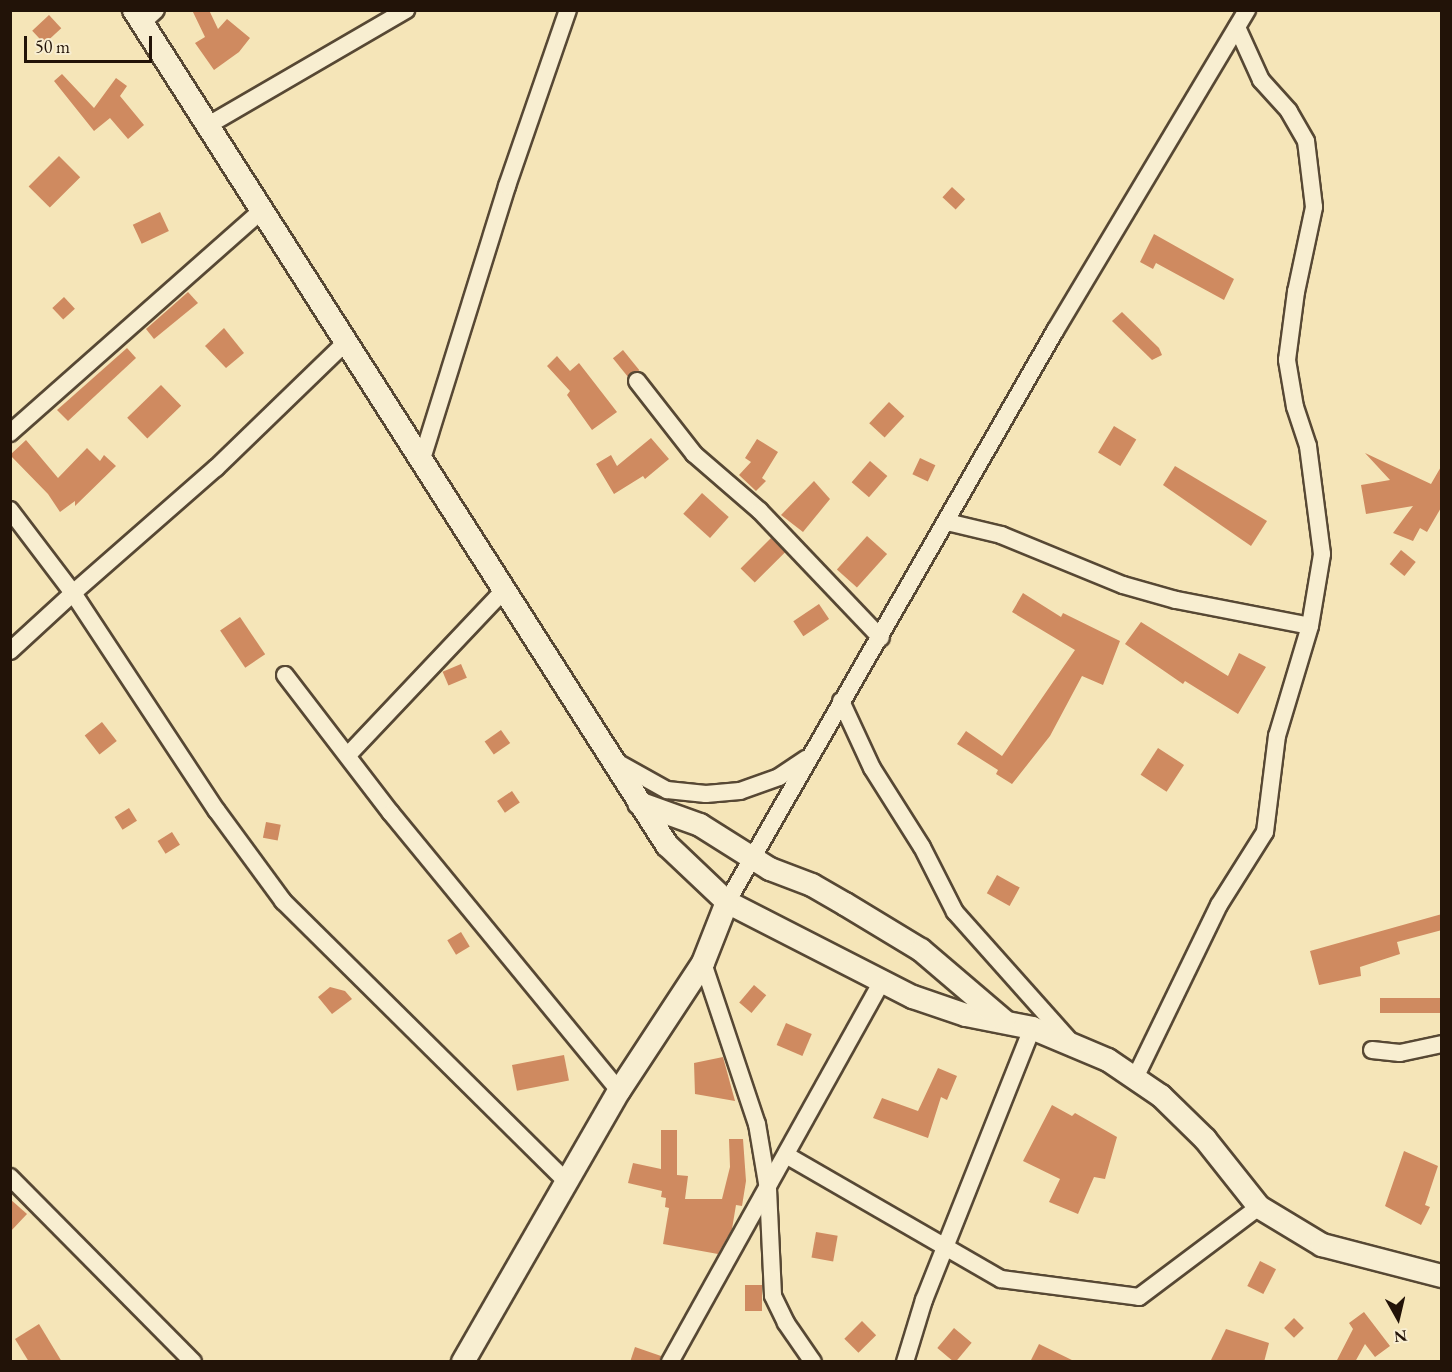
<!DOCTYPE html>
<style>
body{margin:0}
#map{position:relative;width:1452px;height:1372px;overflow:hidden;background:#f5e5b8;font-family:"EB Garamond",serif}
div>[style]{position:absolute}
.building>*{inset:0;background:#cf8a60;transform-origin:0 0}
.roads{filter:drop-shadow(2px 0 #574834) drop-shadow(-2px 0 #574834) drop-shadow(0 2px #574834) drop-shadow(0 -2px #574834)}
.street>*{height:16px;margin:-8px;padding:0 8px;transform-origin:8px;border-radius:8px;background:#f8eed1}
.secondary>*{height:22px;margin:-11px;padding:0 11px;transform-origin:11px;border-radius:11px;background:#f8eed1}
span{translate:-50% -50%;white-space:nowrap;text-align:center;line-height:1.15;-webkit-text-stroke:4.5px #f8eed1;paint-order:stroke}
.frame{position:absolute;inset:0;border:12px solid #221308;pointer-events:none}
.north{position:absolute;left:1368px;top:1288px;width:60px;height:60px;-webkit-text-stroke:4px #f8eed1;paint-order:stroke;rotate:172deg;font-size:16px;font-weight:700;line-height:24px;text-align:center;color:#221308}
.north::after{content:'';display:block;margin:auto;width:21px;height:27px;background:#221308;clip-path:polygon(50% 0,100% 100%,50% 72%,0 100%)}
.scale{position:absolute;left:24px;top:36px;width:128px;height:27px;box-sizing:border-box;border:3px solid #221308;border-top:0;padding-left:8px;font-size:18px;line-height:21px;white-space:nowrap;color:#221308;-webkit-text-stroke:4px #f8eed1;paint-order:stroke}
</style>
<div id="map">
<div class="building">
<i style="clip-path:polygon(192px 10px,209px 10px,218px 29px,227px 19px,250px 38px,239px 52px,214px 70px,195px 43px,205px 37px)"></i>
<i style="left:49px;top:15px;width:18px;height:23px;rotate:47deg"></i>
<i style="clip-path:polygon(62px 74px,94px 108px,116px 78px,127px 86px,120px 96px,144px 125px,128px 139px,110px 118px,94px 131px,54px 81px)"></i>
<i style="left:59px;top:156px;width:30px;height:43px;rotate:45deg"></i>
<i style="left:952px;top:187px;width:18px;height:14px;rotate:43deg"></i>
<i style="left:160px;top:212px;width:21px;height:30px;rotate:65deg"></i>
<i style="clip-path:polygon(1154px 234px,1234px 279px,1224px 300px,1156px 263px,1153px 269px,1140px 262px)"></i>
<i style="clip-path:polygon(188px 292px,198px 303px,154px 339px,146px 329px)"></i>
<i style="left:64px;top:297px;width:16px;height:16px;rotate:47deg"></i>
<i style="clip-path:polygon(1122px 312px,1159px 348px,1162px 355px,1152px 360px,1112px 321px)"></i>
<i style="clip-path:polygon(224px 328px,244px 353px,226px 368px,205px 346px)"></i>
<i style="clip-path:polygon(127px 348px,136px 358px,68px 421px,57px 410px)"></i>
<i style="left:623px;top:350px;width:26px;height:13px;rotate:51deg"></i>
<i style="clip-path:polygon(557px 356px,570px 371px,579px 363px,617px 412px,592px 430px,567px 395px,570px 391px,547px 366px)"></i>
<i style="left:161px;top:385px;width:29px;height:47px;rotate:46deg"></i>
<i style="left:889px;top:402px;width:21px;height:29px;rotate:43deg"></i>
<i style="left:1114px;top:426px;width:26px;height:31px;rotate:31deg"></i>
<i style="clip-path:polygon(651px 438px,669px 459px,645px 479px,643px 476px,614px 494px,596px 464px,611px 455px,617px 466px)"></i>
<i style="clip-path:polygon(757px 439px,778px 452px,762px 478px,766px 481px,756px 491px,739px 475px,751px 462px,745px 458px)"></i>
<i style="clip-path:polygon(26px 440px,58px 478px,87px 448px,100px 461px,104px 455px,116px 466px,75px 506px,75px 501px,60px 512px,48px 494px,10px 455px)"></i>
<i style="clip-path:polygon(1365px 453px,1431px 484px,1442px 465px,1442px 506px,1427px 532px,1420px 528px,1413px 541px,1393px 533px,1413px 506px,1366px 514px,1361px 485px,1390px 480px)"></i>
<i style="left:920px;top:458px;width:17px;height:18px;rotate:25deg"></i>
<i style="left:870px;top:461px;width:23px;height:28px;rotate:41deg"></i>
<i style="clip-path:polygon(1175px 466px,1267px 521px,1251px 546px,1163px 485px)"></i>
<i style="clip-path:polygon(814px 481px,830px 499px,803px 532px,781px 515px)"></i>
<i style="left:702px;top:493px;width:36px;height:28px;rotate:42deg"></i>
<i style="left:867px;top:536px;width:27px;height:45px;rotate:42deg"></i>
<i style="left:771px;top:538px;width:20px;height:43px;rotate:45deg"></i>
<i style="left:1401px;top:550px;width:19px;height:18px;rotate:39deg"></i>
<i style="clip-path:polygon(1023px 593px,1061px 617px,1063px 613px,1120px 641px,1103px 685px,1082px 676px,1050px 736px,1012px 784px,996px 774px,998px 770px,957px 744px,966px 731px,1002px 756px,1075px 650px,1012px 612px)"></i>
<i style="left:819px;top:604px;width:18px;height:31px;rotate:56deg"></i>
<i style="left:240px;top:617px;width:45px;height:24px;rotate:56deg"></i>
<i style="clip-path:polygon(1141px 622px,1228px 676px,1239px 653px,1266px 667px,1238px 714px,1185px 681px,1183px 684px,1125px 644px)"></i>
<i style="left:461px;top:664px;width:15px;height:20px;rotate:67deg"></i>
<i style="left:102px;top:722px;width:24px;height:22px;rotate:52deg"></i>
<i style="left:501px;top:730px;width:16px;height:20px;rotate:55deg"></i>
<i style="left:1158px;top:748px;width:31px;height:32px;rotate:33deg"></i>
<i style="left:512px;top:791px;width:14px;height:18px;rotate:56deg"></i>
<i style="left:129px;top:808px;width:15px;height:17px;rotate:58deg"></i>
<i style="left:266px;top:822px;width:15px;height:16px;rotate:11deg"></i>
<i style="left:172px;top:832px;width:15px;height:17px;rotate:58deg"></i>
<i style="left:997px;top:875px;width:26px;height:21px;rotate:29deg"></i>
<i style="clip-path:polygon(1442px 914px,1442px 930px,1397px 942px,1400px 954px,1360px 967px,1361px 976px,1319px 985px,1310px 951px)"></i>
<i style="left:461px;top:932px;width:17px;height:16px;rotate:59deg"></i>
<i style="left:754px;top:985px;width:16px;height:23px;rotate:40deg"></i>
<i style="clip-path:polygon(330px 987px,345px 991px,352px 999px,332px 1014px,318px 997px)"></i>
<i style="left:1442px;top:998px;width:15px;height:62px;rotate:90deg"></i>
<i style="left:786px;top:1023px;width:28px;height:24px;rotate:23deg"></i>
<i style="left:564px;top:1055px;width:26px;height:53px;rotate:79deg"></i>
<i style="clip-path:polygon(723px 1057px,735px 1101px,695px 1094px,694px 1063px)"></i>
<i style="clip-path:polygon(938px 1068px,957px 1076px,947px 1100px,941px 1097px,928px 1138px,873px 1118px,882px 1098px,918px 1111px)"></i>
<i style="clip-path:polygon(1052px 1105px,1072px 1116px,1075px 1113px,1117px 1137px,1105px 1179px,1094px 1177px,1078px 1214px,1049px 1202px,1060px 1179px,1023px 1161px)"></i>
<i style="clip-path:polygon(661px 1130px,677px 1130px,677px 1175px,688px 1176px,685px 1199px,722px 1199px,730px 1167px,729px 1139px,743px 1139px,746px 1181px,742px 1206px,736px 1205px,732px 1229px,718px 1254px,663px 1244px,669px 1208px,665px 1207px,666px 1198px,661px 1197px,662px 1191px,628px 1183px,633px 1163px,661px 1169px)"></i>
<i style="clip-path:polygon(1404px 1151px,1438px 1166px,1425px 1205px,1430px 1207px,1421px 1225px,1385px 1206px)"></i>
<i style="clip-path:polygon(10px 1199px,27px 1214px,10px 1232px)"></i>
<i style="left:816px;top:1232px;width:22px;height:26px;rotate:10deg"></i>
<i style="left:1260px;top:1261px;width:18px;height:28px;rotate:27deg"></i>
<i style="left:745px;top:1285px;width:17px;height:26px"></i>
<i style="clip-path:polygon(1364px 1312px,1390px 1346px,1375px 1357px,1365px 1344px,1355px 1362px,1336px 1362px,1353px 1329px,1349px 1323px)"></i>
<i style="left:1294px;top:1318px;width:14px;height:14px;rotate:45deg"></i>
<i style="left:862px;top:1321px;width:20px;height:25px;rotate:45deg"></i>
<i style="clip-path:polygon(39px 1324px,62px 1362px,29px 1362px,15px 1339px)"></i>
<i style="left:954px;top:1328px;width:23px;height:26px;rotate:40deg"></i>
<i style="clip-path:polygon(1226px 1329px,1269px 1343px,1264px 1362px,1211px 1360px)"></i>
<i style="clip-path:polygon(1039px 1344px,1076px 1362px,1030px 1362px)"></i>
<i style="clip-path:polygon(635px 1347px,661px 1356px,660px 1362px,630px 1362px)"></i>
</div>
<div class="roads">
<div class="street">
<i style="left:142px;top:23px;width:19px;rotate:-43deg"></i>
<i style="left:205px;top:127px;width:233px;rotate:-30.2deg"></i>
<i style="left:637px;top:381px;width:93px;rotate:52deg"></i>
<i style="left:694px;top:454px;width:87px;rotate:40.8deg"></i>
<i style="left:760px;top:511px;width:175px;rotate:46.4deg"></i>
<i style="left:10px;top:433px;width:334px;rotate:-41.5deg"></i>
<i style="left:422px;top:459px;width:286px;rotate:-72.7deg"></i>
<i style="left:507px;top:186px;width:186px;rotate:-70.9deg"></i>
<i style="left:10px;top:510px;width:104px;rotate:52.8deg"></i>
<i style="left:73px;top:593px;width:190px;rotate:-41.2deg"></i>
<i style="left:216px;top:468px;width:180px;rotate:-44.1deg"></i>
<i style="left:947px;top:522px;width:56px;rotate:13.5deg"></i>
<i style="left:1001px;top:535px;width:132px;rotate:22.3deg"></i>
<i style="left:1123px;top:585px;width:55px;rotate:15.8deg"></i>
<i style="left:1176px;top:600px;width:136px;rotate:11deg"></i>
<i style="left:10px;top:651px;width:86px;rotate:-42.6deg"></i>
<i style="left:73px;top:593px;width:261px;rotate:56.6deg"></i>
<i style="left:217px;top:811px;width:112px;rotate:53.7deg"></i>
<i style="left:283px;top:901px;width:400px;rotate:44.7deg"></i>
<i style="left:285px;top:675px;width:174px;rotate:52.5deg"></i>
<i style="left:391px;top:813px;width:360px;rotate:50.6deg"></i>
<i style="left:841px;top:701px;width:74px;rotate:65.2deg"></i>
<i style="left:872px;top:768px;width:93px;rotate:57.7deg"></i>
<i style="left:922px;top:847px;width:73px;rotate:63.1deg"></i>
<i style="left:955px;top:912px;width:174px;rotate:48.3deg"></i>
<i style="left:348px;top:755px;width:230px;rotate:-46.6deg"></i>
<i style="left:613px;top:760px;width:62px;rotate:29.1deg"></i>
<i style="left:667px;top:790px;width:39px;rotate:6deg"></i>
<i style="left:706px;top:794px;width:34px;rotate:-5deg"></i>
<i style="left:740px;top:791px;width:41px;rotate:-19.7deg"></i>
<i style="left:779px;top:777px;width:32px;rotate:-34deg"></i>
<i style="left:727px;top:902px;width:659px;rotate:-60.13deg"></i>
<i style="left:1055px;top:331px;width:374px;rotate:-59.1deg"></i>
<i style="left:703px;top:963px;width:170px;rotate:71.5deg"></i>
<i style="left:757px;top:1124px;width:66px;rotate:80.4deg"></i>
<i style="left:768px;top:1189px;width:107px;rotate:87.3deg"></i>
<i style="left:773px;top:1296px;width:30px;rotate:64deg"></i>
<i style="left:786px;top:1323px;width:47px;rotate:55.3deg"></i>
<i style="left:1372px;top:1050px;width:28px;rotate:6deg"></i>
<i style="left:1400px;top:1053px;width:43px;rotate:-12.1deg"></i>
<i style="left:1135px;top:1078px;width:192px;rotate:-64.1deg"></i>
<i style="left:1219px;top:905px;width:86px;rotate:-57.8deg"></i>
<i style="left:1265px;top:832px;width:97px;rotate:-82.9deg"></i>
<i style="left:1277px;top:736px;width:115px;rotate:-73.3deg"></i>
<i style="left:1310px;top:626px;width:73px;rotate:-80.5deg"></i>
<i style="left:1322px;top:554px;width:109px;rotate:-97.4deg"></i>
<i style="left:1308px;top:446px;width:41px;rotate:-108.4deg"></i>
<i style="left:1295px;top:407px;width:48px;rotate:-99.7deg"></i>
<i style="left:1287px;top:360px;width:69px;rotate:-82.5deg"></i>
<i style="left:1296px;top:292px;width:87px;rotate:-78deg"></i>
<i style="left:1314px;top:207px;width:66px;rotate:-96.9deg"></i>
<i style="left:1306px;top:141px;width:34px;rotate:-120deg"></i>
<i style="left:1289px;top:111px;width:42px;rotate:-132.1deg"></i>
<i style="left:1261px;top:80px;width:58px;rotate:-114.4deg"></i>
<i style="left:786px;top:1155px;width:248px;rotate:30deg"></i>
<i style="left:1001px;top:1279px;width:139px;rotate:7.4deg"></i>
<i style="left:1139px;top:1297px;width:150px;rotate:-36.9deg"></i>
<i style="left:10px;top:1177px;width:260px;rotate:45.3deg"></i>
<i style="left:670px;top:1362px;width:436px;rotate:-60.9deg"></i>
<i style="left:905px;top:1362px;width:65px;rotate:-73deg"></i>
<i style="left:924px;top:1300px;width:293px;rotate:-68.3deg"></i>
</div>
<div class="secondary">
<i style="left:134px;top:10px;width:991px;rotate:57.45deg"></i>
<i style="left:667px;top:845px;width:83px;rotate:43.5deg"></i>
<i style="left:727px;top:902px;width:209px;rotate:27.1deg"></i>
<i style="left:913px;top:997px;width:56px;rotate:18.8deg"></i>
<i style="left:966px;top:1015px;width:67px;rotate:11.1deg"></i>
<i style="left:1032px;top:1028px;width:82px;rotate:22.8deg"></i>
<i style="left:1108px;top:1060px;width:64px;rotate:34.2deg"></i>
<i style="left:1161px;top:1096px;width:62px;rotate:44.3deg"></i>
<i style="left:1205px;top:1139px;width:87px;rotate:51.5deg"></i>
<i style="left:1259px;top:1207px;width:74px;rotate:31.1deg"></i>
<i style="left:1322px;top:1245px;width:124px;rotate:14.5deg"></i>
<i style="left:639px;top:803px;width:65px;rotate:19.8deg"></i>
<i style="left:700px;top:825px;width:83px;rotate:32.2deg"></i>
<i style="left:770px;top:869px;width:45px;rotate:20.9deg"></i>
<i style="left:812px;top:885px;width:38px;rotate:30deg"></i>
<i style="left:845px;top:904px;width:89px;rotate:31.2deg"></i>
<i style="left:921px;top:950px;width:109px;rotate:40.5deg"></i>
<i style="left:463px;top:1362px;width:313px;rotate:-60.1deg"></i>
<i style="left:619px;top:1091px;width:153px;rotate:-56.7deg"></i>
<i style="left:703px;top:963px;width:66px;rotate:-68.5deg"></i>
</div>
</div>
<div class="frame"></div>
<div class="north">N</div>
<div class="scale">50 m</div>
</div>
